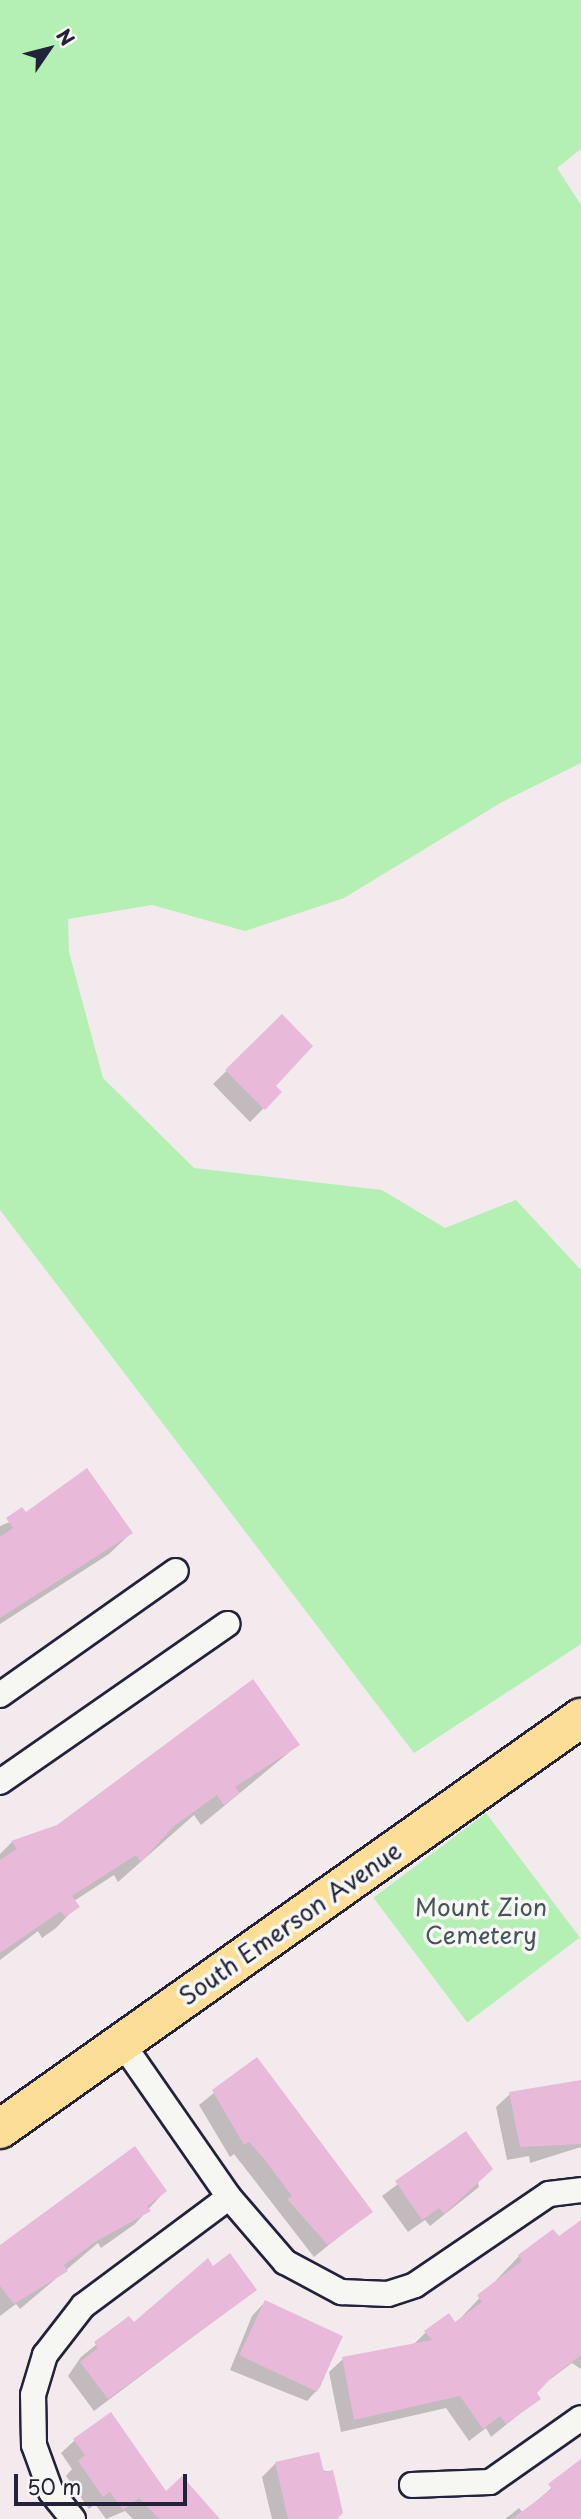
<!DOCTYPE html>
<style>
body{margin:0}
#map{position:relative;width:581px;height:2519px;overflow:hidden;background:#f3eaed;font-family:"Playpen Sans",sans-serif}
div>[style]{position:absolute}
.green>*{inset:0;background:#b4efb3;transform-origin:0 0}
.shadow>*{inset:0;background:#0003}
.building>*{inset:0;background:#e9b9da;transform-origin:0 0}
.roads{filter:drop-shadow(2px 0 #22223b) drop-shadow(-2px 0 #22223b) drop-shadow(0 2px #22223b) drop-shadow(0 -2px #22223b)}
.street>*{height:24px;margin:-12px;padding:0 12px;transform-origin:12px;border-radius:12px;background:#f6f6f2}
.primary>*{height:38px;margin:-19px;padding:0 19px;transform-origin:19px;border-radius:19px;background:#fdde96}
span{translate:-50% -50%;white-space:nowrap;text-align:center;line-height:1.15;-webkit-text-stroke:7px #f6f6f2;paint-order:stroke}
.park-label{font-size:24px;color:#465559}
.street-label{font-size:24px;color:#22223b}
.north{position:absolute;left:14px;top:14px;width:70px;height:70px;-webkit-text-stroke:5px #f6f6f2;paint-order:stroke;rotate:55deg;font-size:19px;font-weight:700;line-height:28px;text-align:center;color:#22223b}
.north::after{content:'';display:block;margin:auto;width:24px;height:32px;background:#22223b;clip-path:polygon(50% 0,100% 100%,50% 72%,0 100%)}
.scale{position:absolute;left:14px;top:2474px;width:173px;height:32px;box-sizing:border-box;border:4px solid #22223b;border-top:0;padding-left:9px;font-size:21px;line-height:24px;white-space:nowrap;color:#22223b;-webkit-text-stroke:5px #f6f6f2;paint-order:stroke}
</style>
<div id="map">
<div class="green">
<i style="clip-path:polygon(0 0,581px 0,581px 149px,557px 168px,581px 205px,581px 763px,502px 802px,344px 898px,245px 931px,152px 905px,68px 919px,69px 952px,103px 1078px,194px 1168px,382px 1190px,445px 1228px,516px 1200px,581px 1270px,581px 1644px,414px 1753px,0 1210px)"></i>
<i style="left:486px;top:1813px;width:156px;height:141px;rotate:53deg"></i>
</div>
<div class="shadow">
<i style="clip-path:polygon(282px 1017px,274px 1086px,280px 1092px,250px 1122px,213px 1084px)"></i>
<i style="clip-path:polygon(26px 1515px,131px 1533px,109px 1554px,0 1624px,0 1526px)"></i>
<i style="clip-path:polygon(298px 1745px,201px 1825px,194px 1815px,118px 1882px,114px 1875px,74px 1901px,77px 1906px,56px 1928px,42px 1938px,38px 1931px,0 1960px,0 1854px,12px 1842px)"></i>
<i style="clip-path:polygon(256px 2059px,371px 2211px,314px 2257px,234px 2154px,230px 2157px,199px 2105px)"></i>
<i style="clip-path:polygon(581px 2082px,581px 2147px,530px 2163px,529px 2156px,507px 2160px,496px 2107px,510px 2094px)"></i>
<i style="clip-path:polygon(466px 2133px,479px 2187px,430px 2226px,425px 2220px,408px 2232px,382px 2196px)"></i>
<i style="clip-path:polygon(165px 2191px,135px 2224px,101px 2248px,98px 2243px,20px 2309px,16px 2304px,0 2316px,0 2248px)"></i>
<i style="clip-path:polygon(581px 2234px,581px 2369px,572px 2363px,541px 2386px,535px 2392px,539px 2398px,491px 2437px,486px 2428px,469px 2441px,446px 2408px,341px 2432px,329px 2372px,343px 2359px,412px 2346px,426px 2332px,455px 2324px,519px 2256px)"></i>
<i style="clip-path:polygon(213px 2268px,255px 2290px,94px 2411px,68px 2376px,81px 2357px,129px 2318px,134px 2325px)"></i>
<i style="clip-path:polygon(265px 2302px,341px 2338px,320px 2387px,307px 2401px,230px 2370px,252px 2316px)"></i>
<i style="clip-path:polygon(75px 2440px,166px 2493px,218px 2519px,133px 2519px,125px 2511px,106px 2519px,95px 2504px,89px 2509px,66px 2476px,72px 2469px,61px 2453px)"></i>
<i style="clip-path:polygon(581px 2462px,581px 2519px,505px 2519px,519px 2508px,523px 2513px)"></i>
<i style="clip-path:polygon(276px 2463px,332px 2472px,337px 2519px,272px 2519px,262px 2477px)"></i>
</div>
<div class="building">
<i style="clip-path:polygon(282px 1014px,313px 1046px,276px 1086px,282px 1092px,265px 1110px,225px 1070px)"></i>
<i style="clip-path:polygon(87px 1468px,133px 1533px,0 1618px,0 1537px,13px 1528px,6px 1518px,22px 1507px,26px 1512px)"></i>
<i style="clip-path:polygon(253px 1679px,300px 1745px,235px 1787px,240px 1793px,224px 1805px,217px 1795px,174px 1826px,141px 1862px,136px 1855px,72px 1896px,80px 1907px,65px 1917px,61px 1911px,0 1953px,0 1860px,17px 1849px,11px 1841px,57px 1825px)"></i>
<i style="clip-path:polygon(257px 2057px,373px 2212px,328px 2245px,287px 2199px,292px 2196px,264px 2159px,249px 2142px,244px 2145px,212px 2090px)"></i>
<i style="clip-path:polygon(581px 2080px,581px 2144px,520px 2147px,509px 2092px)"></i>
<i style="clip-path:polygon(466px 2131px,493px 2169px,444px 2214px,439px 2208px,422px 2220px,395px 2181px)"></i>
<i style="clip-path:polygon(135px 2146px,167px 2191px,147px 2206px,151px 2211px,95px 2242px,64px 2265px,68px 2271px,14px 2304px,0 2286px,0 2245px)"></i>
<i style="clip-path:polygon(581px 2220px,581px 2355px,553px 2376px,537px 2393px,541px 2399px,506px 2424px,500px 2416px,483px 2429px,460px 2396px,354px 2420px,342px 2357px,432px 2340px,424px 2331px,449px 2313px,455px 2322px,482px 2302px,477px 2295px,522px 2261px,518px 2255px,553px 2229px,559px 2236px)"></i>
<i style="clip-path:polygon(230px 2253px,257px 2290px,108px 2399px,80px 2362px,98px 2348px,94px 2342px,129px 2316px,134px 2322px,208px 2258px,213px 2266px)"></i>
<i style="left:265px;top:2300px;width:86px;height:61px;rotate:25deg"></i>
<i style="clip-path:polygon(111px 2412px,166px 2491px,182px 2476px,220px 2519px,159px 2519px,139px 2498px,123px 2510px,110px 2492px,103px 2497px,78px 2461px,85px 2455px,73px 2439px)"></i>
<i style="clip-path:polygon(319px 2452px,324px 2472px,333px 2470px,343px 2513px,337px 2519px,288px 2519px,275px 2462px)"></i>
<i style="clip-path:polygon(581px 2459px,581px 2519px,512px 2519px,552px 2489px,548px 2484px)"></i>
</div>
<div class="roads">
<div class="street">
<i style="left:0;top:1695px;width:215px;rotate:-35.2deg"></i>
<i style="left:0;top:1782px;width:277px;rotate:-34.8deg"></i>
<i style="left:122px;top:2043px;width:188px;rotate:55.2deg"></i>
<i style="left:229px;top:2197px;width:86px;rotate:49.3deg"></i>
<i style="left:285px;top:2262px;width:64px;rotate:28.2deg"></i>
<i style="left:341px;top:2292px;width:47px;rotate:2.4deg"></i>
<i style="left:388px;top:2294px;width:28px;rotate:-18deg"></i>
<i style="left:415px;top:2285px;width:162px;rotate:-34.2deg"></i>
<i style="left:549px;top:2194px;width:32px;rotate:-7deg"></i>
<i style="left:412px;top:2485px;width:78px;rotate:-2.2deg"></i>
<i style="left:490px;top:2482px;width:111px;rotate:-35.1deg"></i>
<i style="left:73px;top:2519px;width:35px;rotate:-129deg"></i>
<i style="left:51px;top:2492px;width:50px;rotate:-109.9deg"></i>
<i style="left:34px;top:2445px;width:50px;rotate:-91.1deg"></i>
<i style="left:33px;top:2395px;width:42px;rotate:-73.3deg"></i>
<i style="left:45px;top:2355px;width:62px;rotate:-52.2deg"></i>
<i style="left:83px;top:2306px;width:182px;rotate:-36.7deg"></i>
</div>
<div class="primary">
<i style="left:0;top:2129px;width:712px;rotate:-35.28deg"></i>
</div>
</div>
<div class="park-label">
<span style="left:481px;top:1921px">Mount Zion<br>Cemetery</span>
</div>
<div class="street-label">
<span style="left:290px;top:1923px;rotate:-35deg">South Emerson Avenue</span>
</div>
<div class="north">N</div>
<div class="scale">50 m</div>
</div>
